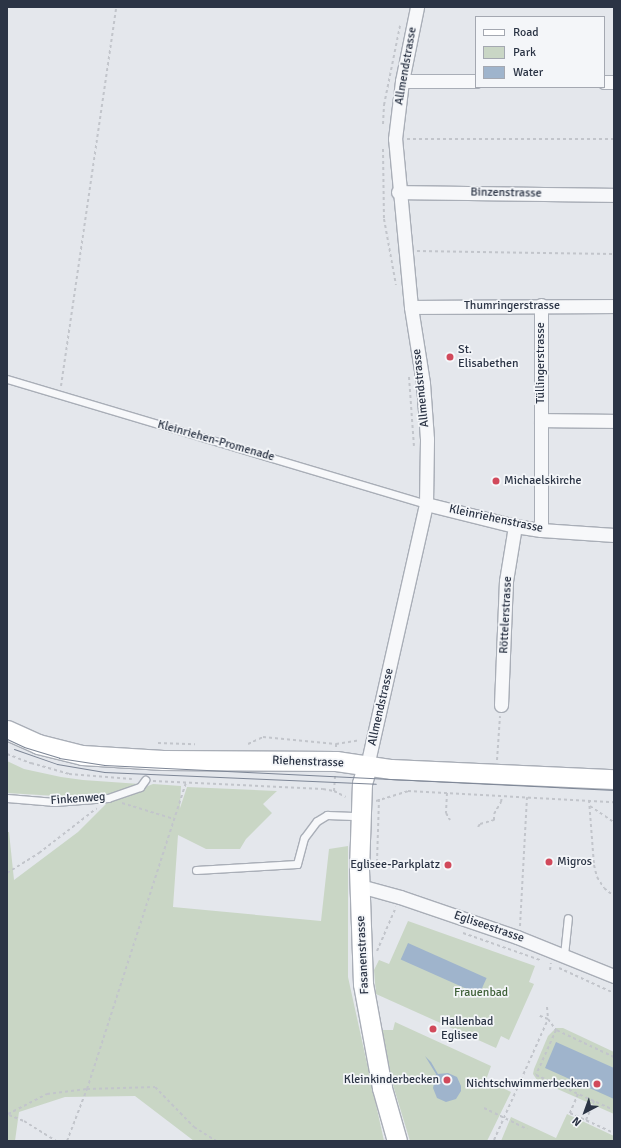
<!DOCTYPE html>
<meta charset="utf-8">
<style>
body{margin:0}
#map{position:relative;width:621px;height:1148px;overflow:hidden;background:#e4e7ec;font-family:Signika,sans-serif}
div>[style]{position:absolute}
.green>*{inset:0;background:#c9d6c5}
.water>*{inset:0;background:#9fb4cc;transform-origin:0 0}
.path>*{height:2px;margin-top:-1px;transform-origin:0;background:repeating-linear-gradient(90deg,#c2c5cb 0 3px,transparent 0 6px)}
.roads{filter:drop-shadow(1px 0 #a9aeb7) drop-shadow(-1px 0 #a9aeb7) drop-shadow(0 1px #a9aeb7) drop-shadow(0 -1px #a9aeb7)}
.lane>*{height:7px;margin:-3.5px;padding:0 3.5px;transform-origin:3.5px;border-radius:3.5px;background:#f7f8fa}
.street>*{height:13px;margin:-6.5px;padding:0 6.5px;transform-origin:6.5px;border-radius:6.5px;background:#f7f8fa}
.secondary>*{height:19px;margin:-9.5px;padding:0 9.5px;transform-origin:9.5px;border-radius:9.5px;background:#fff}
.tram>*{height:1px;margin:-0.5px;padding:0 0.5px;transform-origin:0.5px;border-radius:0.5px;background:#7d8696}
.dots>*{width:11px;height:11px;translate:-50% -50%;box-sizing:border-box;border:2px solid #f4f6f9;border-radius:50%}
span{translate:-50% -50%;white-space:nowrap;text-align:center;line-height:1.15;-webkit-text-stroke:3.5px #f4f6f9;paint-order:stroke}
.street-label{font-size:12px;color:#2b3445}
.poi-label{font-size:12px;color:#2b3445}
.left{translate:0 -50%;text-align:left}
.right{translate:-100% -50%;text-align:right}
.park-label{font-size:12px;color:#3f6138}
.frame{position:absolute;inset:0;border:8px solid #2b3445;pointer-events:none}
.legend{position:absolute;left:475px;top:16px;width:130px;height:72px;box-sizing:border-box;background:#f4f6f9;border:1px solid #a4a8b1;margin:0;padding:5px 7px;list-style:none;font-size:12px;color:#2b3445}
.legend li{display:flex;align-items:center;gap:8px;height:20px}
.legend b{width:20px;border:1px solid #a4a8b1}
.north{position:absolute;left:565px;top:1092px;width:40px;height:40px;-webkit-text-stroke:3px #f4f6f9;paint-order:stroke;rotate:221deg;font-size:11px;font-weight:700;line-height:16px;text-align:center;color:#2b3445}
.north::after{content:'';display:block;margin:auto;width:14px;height:18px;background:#2b3445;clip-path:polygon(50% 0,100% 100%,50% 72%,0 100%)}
</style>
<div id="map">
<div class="green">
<i style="clip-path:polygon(7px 761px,24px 769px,61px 777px,83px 780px,140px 784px,107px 795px,56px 796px,7px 793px)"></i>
<i style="clip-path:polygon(153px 784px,181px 786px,180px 808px,187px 787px,277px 791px,263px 804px,272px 813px,246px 839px,240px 849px,206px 849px,178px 835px,173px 907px,321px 921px,329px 849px,348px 846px,348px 977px,384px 1141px,194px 1141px,135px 1096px,65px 1097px,19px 1112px,15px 1141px,7px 1141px,7px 832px,9px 832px,14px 880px,78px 832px,109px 801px)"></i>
<i style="clip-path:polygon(408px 921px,535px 966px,529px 982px,534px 984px,509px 1040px,501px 1036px,496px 1048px,376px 994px,374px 970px,379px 960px,389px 964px)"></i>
<i style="clip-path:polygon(395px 1022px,491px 1066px,486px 1080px,511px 1092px,487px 1141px,410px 1141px,393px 1085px,382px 1030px,393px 1030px)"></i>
<i style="clip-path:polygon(556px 1028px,563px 1028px,614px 1052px,614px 1114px,537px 1080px,533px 1074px,534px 1069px,548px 1036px)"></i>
<i style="clip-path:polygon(567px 1114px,614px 1136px,614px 1141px,501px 1141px,511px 1117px,556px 1138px)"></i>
</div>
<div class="water">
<i style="left:408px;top:943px;width:86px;height:18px;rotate:24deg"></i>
<i style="clip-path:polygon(556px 1042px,614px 1068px,614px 1099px,545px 1068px)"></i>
<i style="clip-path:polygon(425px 1056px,431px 1062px,438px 1074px,448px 1073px,457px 1077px,461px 1086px,461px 1091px,456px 1099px,446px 1102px,437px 1098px,433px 1088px,436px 1074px)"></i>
</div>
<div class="path">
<i style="left:383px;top:124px;width:19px;rotate:-87deg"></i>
<i style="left:384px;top:105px;width:81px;rotate:-78.6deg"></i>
<i style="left:407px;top:139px;width:207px"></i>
<i style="left:383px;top:149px;width:70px;rotate:89.2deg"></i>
<i style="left:384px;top:219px;width:67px;rotate:79.7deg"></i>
<i style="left:417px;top:251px;width:197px;rotate:0.9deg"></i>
<i style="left:409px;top:377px;width:69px;rotate:85.9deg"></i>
<i style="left:61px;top:386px;width:383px;rotate:-81.7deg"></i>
<i style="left:158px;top:743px;width:37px;rotate:2deg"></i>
<i style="left:248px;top:744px;width:17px;rotate:-25deg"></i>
<i style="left:263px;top:737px;width:73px;rotate:5.5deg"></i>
<i style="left:336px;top:747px;width:3px;rotate:-90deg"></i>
<i style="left:336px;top:744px;width:24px;rotate:-9deg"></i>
<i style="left:7px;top:754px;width:26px;rotate:21deg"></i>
<i style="left:31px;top:763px;width:40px;rotate:16deg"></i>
<i style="left:69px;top:774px;width:63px;rotate:4.5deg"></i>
<i style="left:497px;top:760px;width:44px;rotate:-86.1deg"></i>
<i style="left:153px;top:781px;width:170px;rotate:2.7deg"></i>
<i style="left:323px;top:789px;width:11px;rotate:10deg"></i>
<i style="left:334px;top:791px;width:13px;rotate:27deg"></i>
<i style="left:334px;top:791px;width:15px;rotate:-86deg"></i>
<i style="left:447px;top:793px;width:20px;rotate:93deg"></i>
<i style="left:446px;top:813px;width:8px;rotate:60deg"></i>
<i style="left:589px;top:800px;width:65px;rotate:85.6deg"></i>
<i style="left:594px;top:865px;width:12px;rotate:76deg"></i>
<i style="left:597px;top:877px;width:13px;rotate:58deg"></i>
<i style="left:604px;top:888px;width:13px;rotate:39deg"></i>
<i style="left:376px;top:801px;width:34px;rotate:-17deg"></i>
<i style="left:408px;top:791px;width:206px;rotate:3.1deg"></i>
<i style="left:122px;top:803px;width:54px;rotate:17.1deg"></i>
<i style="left:590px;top:806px;width:29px;rotate:34deg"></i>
<i style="left:478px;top:827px;width:4px;rotate:-56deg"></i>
<i style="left:480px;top:824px;width:15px;rotate:-16deg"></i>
<i style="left:494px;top:820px;width:6px;rotate:-90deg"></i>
<i style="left:494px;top:814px;width:14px;rotate:-60deg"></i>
<i style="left:501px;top:802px;width:6px;rotate:-81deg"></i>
<i style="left:375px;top:868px;width:6px;rotate:-72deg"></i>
<i style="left:377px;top:862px;width:63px;rotate:-88.2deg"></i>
<i style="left:7px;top:873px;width:38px;rotate:-32deg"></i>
<i style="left:39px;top:853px;width:73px;rotate:-37.8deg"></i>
<i style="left:520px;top:926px;width:129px;rotate:-86.9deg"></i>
<i style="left:463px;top:933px;width:82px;rotate:19.3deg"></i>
<i style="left:377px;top:951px;width:48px;rotate:-66.6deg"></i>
<i style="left:559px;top:968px;width:60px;rotate:24.4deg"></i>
<i style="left:550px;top:970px;width:7px;rotate:-82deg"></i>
<i style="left:547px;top:1007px;width:12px;rotate:85deg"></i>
<i style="left:548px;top:1019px;width:14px;rotate:54deg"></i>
<i style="left:614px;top:1057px;width:64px;rotate:-155deg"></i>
<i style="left:556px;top:1030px;width:49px;rotate:114deg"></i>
<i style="left:536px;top:1075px;width:85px;rotate:24.2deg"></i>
<i style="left:578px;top:1094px;width:21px;rotate:113deg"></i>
<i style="left:570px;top:1113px;width:48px;rotate:24.4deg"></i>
<i style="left:484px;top:1108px;width:48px;rotate:26deg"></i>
<i style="left:8px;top:1114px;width:44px;rotate:-27.1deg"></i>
<i style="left:47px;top:1094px;width:40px;rotate:-7.1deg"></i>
<i style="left:87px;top:1089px;width:68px;rotate:-1.7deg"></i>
<i style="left:155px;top:1087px;width:56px;rotate:45.7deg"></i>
<i style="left:194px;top:1127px;width:26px;rotate:32deg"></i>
<i style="left:9px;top:1115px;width:16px;rotate:22deg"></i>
<i style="left:24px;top:1121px;width:38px;rotate:32deg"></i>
<i style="left:586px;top:1120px;width:21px;rotate:-67deg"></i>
<i style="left:494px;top:1140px;width:133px;rotate:-65.9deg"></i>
<i style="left:548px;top:1019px;width:9px;rotate:-159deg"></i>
<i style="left:67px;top:1141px;width:56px;rotate:-69deg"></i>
<i style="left:87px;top:1089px;width:323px;rotate:-72.1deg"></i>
</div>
<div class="roads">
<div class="lane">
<i style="left:7px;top:379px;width:437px;rotate:16.6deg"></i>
<i style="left:7px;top:798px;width:48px;rotate:4.8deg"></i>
<i style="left:55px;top:802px;width:53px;rotate:-4.3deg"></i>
<i style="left:108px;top:798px;width:34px;rotate:-19deg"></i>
<i style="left:140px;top:787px;width:9px;rotate:-54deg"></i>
<i style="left:196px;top:870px;width:101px;rotate:-3.4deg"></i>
<i style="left:297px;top:864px;width:27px;rotate:-75deg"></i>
<i style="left:304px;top:838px;width:21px;rotate:-53deg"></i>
<i style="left:317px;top:821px;width:12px;rotate:-31deg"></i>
<i style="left:327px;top:815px;width:33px;rotate:2deg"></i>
<i style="left:564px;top:955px;width:37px;rotate:-84deg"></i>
</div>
<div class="street">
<i style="left:402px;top:81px;width:74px"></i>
<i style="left:604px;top:82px;width:10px"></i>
<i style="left:398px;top:192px;width:216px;rotate:0.8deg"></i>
<i style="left:411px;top:307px;width:203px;rotate:-0.3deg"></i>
<i style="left:541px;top:420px;width:73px;rotate:0.8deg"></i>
<i style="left:426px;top:504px;width:92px;rotate:13.9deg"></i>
<i style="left:515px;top:526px;width:26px;rotate:9deg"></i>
<i style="left:541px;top:530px;width:73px;rotate:3.9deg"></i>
<i style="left:541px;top:530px;width:225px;rotate:-90deg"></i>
<i style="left:501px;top:705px;width:124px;rotate:-87.7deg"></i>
<i style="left:506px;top:581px;width:56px;rotate:-80.7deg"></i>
<i style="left:367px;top:766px;width:269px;rotate:-77.3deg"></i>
<i style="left:426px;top:504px;width:65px;rotate:-89.1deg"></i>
<i style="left:427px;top:439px;width:56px;rotate:-94.1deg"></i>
<i style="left:423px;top:383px;width:77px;rotate:-99deg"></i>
<i style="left:411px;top:307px;width:169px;rotate:-95.4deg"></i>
<i style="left:395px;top:139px;width:58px;rotate:-83.1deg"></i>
<i style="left:402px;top:81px;width:76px;rotate:-78.5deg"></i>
<i style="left:360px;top:886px;width:41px;rotate:15.4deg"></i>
<i style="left:400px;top:897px;width:124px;rotate:18.9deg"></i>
<i style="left:517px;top:937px;width:105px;rotate:21.9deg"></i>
</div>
<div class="secondary">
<i style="left:7px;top:730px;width:34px;rotate:24deg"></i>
<i style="left:38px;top:744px;width:45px;rotate:14deg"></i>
<i style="left:82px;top:755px;width:81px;rotate:3.5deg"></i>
<i style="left:163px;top:760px;width:173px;rotate:0.3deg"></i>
<i style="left:336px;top:761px;width:56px;rotate:8.3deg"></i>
<i style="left:391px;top:769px;width:223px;rotate:2.6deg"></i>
<i style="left:367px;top:766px;width:18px;rotate:106deg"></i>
<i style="left:362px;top:783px;width:86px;rotate:92deg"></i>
<i style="left:359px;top:869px;width:115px;rotate:88deg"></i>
<i style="left:363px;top:984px;width:106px;rotate:79.6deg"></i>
<i style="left:382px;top:1088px;width:55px;rotate:74.2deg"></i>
</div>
</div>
<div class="tram">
<i style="left:7px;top:739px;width:19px;rotate:25deg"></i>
<i style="left:24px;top:747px;width:37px;rotate:17deg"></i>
<i style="left:59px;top:758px;width:46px;rotate:8.8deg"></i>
<i style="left:104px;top:765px;width:511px;rotate:2.81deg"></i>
<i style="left:14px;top:749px;width:46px;rotate:19.2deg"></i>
<i style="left:57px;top:764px;width:48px;rotate:9.7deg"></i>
<i style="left:104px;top:772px;width:272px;rotate:2.5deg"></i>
</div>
<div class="dots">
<i style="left:450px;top:357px;background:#d1495b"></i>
<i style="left:496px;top:481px;background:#d1495b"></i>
<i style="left:549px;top:862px;background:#d1495b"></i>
<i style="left:448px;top:865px;background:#d1495b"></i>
<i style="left:433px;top:1029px;background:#d1495b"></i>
<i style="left:447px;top:1080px;background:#d1495b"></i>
<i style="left:597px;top:1084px;background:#d1495b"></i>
</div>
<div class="street-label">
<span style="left:406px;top:66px;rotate:-80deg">Allmendstrasse</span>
<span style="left:506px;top:193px;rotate:1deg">Binzenstrasse</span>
<span style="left:512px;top:306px">Thumringerstrasse</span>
<span style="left:541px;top:363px;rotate:-90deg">Tüllingerstrasse</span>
<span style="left:421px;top:388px;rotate:-96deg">Allmendstrasse</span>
<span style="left:216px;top:441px;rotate:16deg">Kleinriehen-Promenade</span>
<span style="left:496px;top:519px;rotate:12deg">Kleinriehenstrasse</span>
<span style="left:506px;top:615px;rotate:-87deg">Röttelerstrasse</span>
<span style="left:381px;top:707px;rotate:-77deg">Allmendstrasse</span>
<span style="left:308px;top:762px;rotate:2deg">Riehenstrasse</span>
<span style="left:78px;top:799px;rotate:-4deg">Finkenweg</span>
<span style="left:489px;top:927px;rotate:19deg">Egliseestrasse</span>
<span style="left:363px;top:955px;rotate:-93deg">Fasanenstrasse</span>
</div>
<div class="poi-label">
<span class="left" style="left:458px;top:357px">St.<br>Elisabethen</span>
<span class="left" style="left:504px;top:481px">Michaelskirche</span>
<span class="left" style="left:557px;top:862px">Migros</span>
<span class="right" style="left:440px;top:865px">Eglisee-Parkplatz</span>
<span class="left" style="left:441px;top:1029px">Hallenbad<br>Eglisee</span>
<span class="right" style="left:439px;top:1080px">Kleinkinderbecken</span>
<span class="right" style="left:589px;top:1084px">Nichtschwimmerbecken</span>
</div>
<div class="park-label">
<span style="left:481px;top:993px">Frauenbad</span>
</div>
<div class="frame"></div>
<ul class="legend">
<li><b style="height:5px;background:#fff"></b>Road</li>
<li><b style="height:11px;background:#c9d6c5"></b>Park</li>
<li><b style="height:11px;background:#9fb4cc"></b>Water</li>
</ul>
<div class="north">N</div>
</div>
